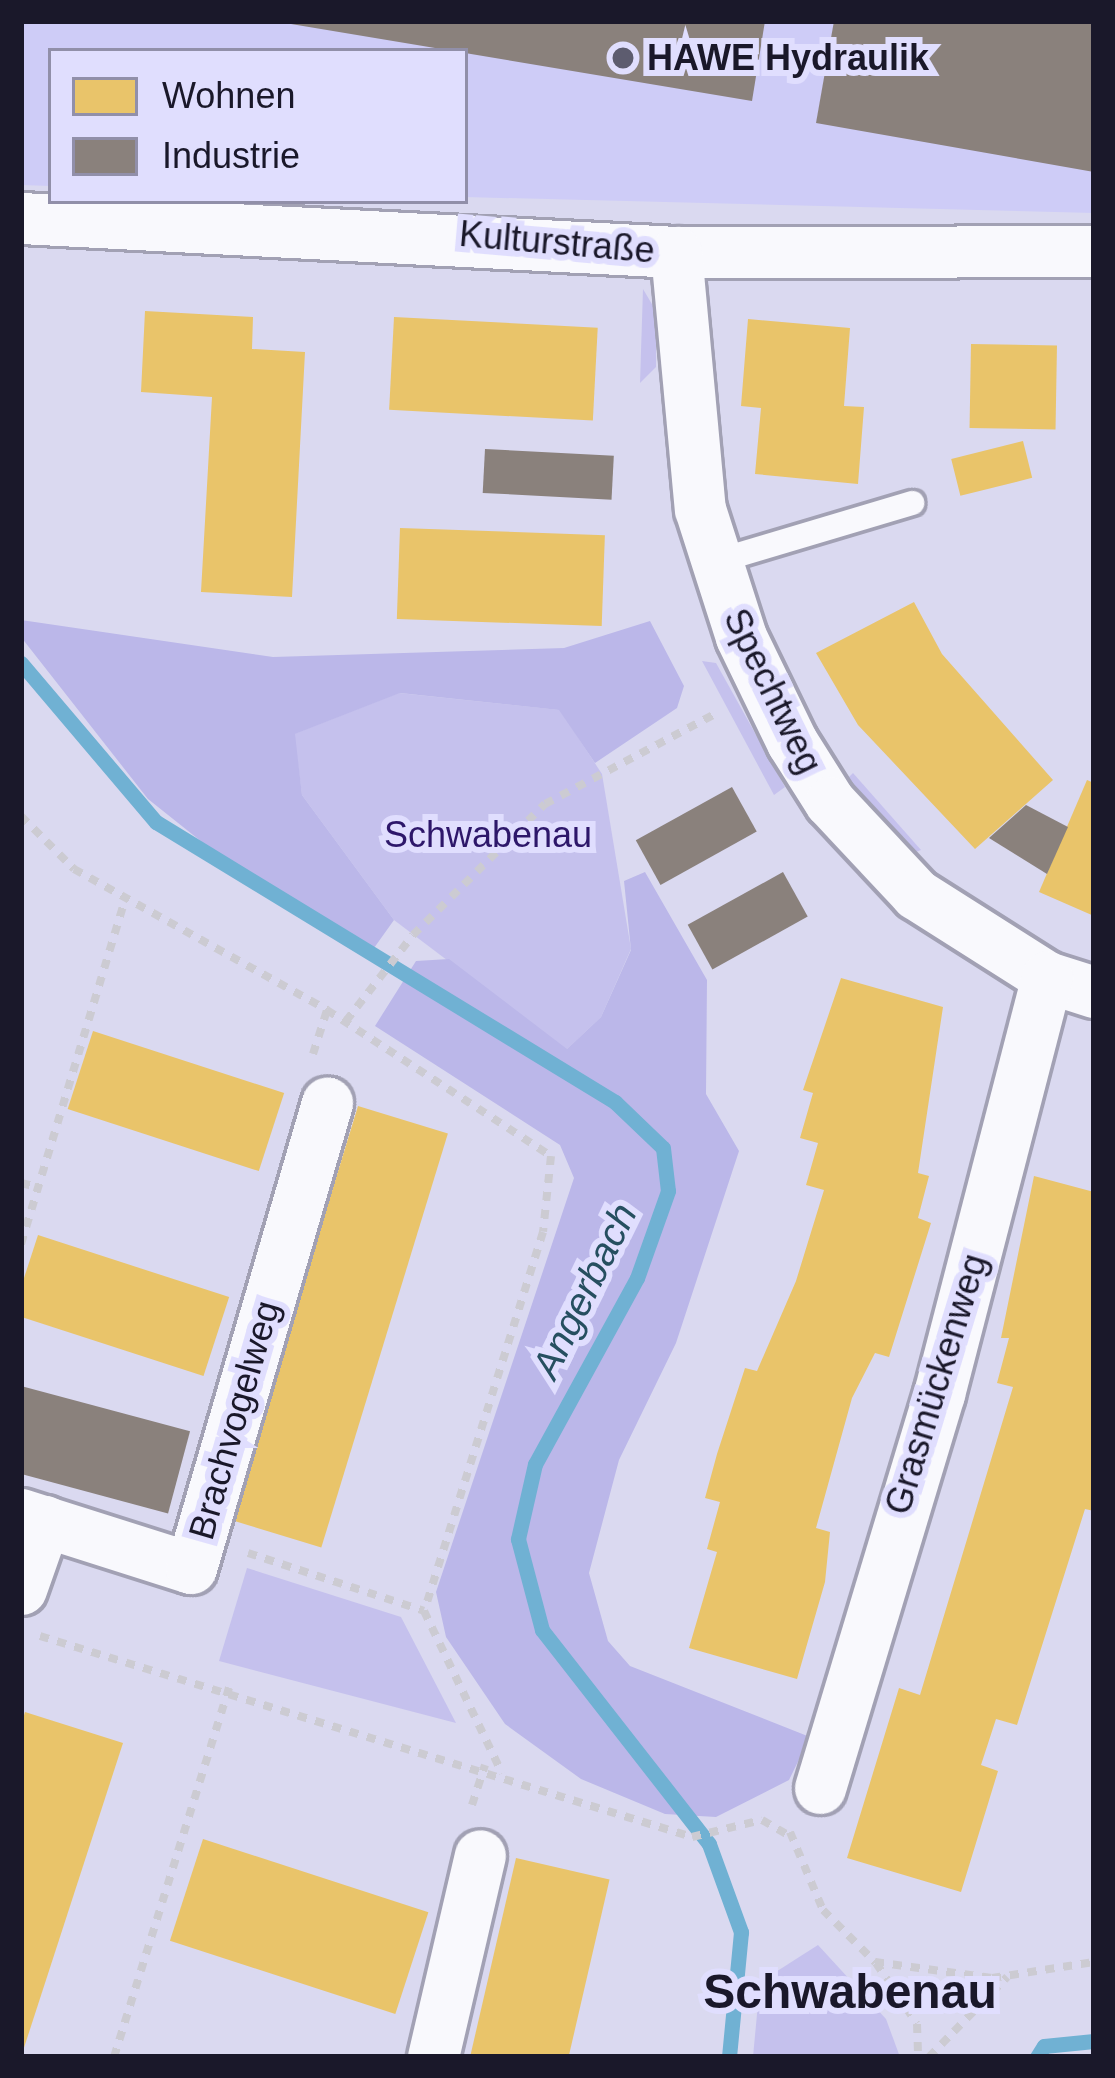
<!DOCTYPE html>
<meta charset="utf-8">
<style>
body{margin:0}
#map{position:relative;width:1115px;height:2078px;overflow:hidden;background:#dad9f0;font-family:Helvetica,sans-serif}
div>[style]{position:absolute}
.built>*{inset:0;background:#ceccf7}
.green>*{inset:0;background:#c5c1ed}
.forest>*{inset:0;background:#bbb7e9}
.homes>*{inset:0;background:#e9c46a;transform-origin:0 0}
.industry>*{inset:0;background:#8a817c;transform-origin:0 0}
.stream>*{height:15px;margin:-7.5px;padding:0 7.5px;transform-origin:7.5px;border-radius:7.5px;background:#70b1d3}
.path>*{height:8px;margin-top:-4px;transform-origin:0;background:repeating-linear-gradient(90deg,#cccbd2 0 9px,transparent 0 18px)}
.roads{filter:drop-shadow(3px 0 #a2a1b4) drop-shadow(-3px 0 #a2a1b4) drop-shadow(0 3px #a2a1b4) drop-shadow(0 -3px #a2a1b4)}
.lane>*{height:24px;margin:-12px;padding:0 12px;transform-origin:12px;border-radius:12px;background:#f9f9fd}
.street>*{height:51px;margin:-25.5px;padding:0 25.5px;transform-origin:25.5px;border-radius:25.5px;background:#f9f9fd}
.dots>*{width:33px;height:33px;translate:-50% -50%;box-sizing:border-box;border:6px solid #e0defe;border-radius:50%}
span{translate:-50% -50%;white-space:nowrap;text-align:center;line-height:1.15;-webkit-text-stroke:12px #e0defe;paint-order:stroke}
.poi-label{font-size:36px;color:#1a182a;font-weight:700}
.left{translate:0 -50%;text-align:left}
.street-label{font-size:36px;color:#1a182a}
.park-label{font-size:36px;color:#2d176a}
.water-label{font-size:39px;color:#264f60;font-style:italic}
.district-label{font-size:48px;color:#1a182a;font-weight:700}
.frame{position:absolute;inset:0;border:24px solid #1a182a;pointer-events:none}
.legend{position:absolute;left:48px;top:48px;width:420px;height:156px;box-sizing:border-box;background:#e0defe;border:3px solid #918fa9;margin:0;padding:15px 21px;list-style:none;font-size:36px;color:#1a182a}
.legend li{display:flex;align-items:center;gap:24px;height:60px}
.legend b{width:60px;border:3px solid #918fa9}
</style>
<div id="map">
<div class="built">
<i style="clip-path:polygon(21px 21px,1094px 21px,1094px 213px,465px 197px,465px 51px,51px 51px,51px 186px,21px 185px)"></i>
</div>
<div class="green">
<i style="clip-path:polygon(643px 289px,656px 311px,656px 367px,640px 383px)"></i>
<i style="clip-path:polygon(702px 661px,716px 663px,785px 787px,774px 795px)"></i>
<i style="clip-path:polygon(399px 693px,560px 710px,602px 774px,631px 949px,601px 1017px,566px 1050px,394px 920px,302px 795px,294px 734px)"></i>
<i style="clip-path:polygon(853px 773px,921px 850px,908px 855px,842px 784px)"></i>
<i style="clip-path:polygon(247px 1568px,401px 1617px,456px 1723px,219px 1661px)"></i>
<i style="clip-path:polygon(818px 1945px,886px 2019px,900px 2057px,753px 2057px,760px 1982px)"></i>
</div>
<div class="forest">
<i style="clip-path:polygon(21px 620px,273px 657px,564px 648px,650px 621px,684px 686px,677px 708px,595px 763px,559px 710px,400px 693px,295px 734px,302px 795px,394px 920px,374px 948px,222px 858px,148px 799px,21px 637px)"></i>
<i style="clip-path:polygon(645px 872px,707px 980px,706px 1094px,739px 1151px,676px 1343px,619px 1460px,589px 1573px,608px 1641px,630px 1666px,810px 1737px,789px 1780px,716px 1817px,665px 1814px,581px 1779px,505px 1724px,446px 1637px,436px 1592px,574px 1178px,560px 1145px,375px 1026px,416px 961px,449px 959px,567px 1049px,601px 1017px,631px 950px,624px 881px)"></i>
</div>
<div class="homes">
<i style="clip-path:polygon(145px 311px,253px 317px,252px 349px,305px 352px,292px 597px,201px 592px,212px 397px,141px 392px)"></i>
<i style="left:394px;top:317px;width:204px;height:93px;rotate:3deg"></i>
<i style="clip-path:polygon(748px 319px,850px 328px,844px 406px,864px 407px,858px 484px,755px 474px,761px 408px,741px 406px)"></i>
<i style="left:971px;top:344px;width:86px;height:84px;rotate:1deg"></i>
<i style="left:1023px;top:441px;width:38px;height:74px;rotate:76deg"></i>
<i style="left:400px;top:528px;width:205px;height:91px;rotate:2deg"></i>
<i style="clip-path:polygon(914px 602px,942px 654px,1053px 780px,975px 849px,858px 725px,816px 653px)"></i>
<i style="clip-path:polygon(1087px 780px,1094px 783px,1094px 916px,1039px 892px)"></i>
<i style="clip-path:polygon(841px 978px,943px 1007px,918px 1173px,929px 1176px,918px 1218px,931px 1223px,889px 1357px,875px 1353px,852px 1398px,816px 1528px,830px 1532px,825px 1582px,797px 1679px,689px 1648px,717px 1552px,707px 1549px,720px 1502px,705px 1498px,717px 1454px,745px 1368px,757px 1371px,796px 1281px,824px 1190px,806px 1185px,818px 1143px,800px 1138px,813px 1093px,803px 1090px)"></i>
<i style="left:93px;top:1031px;width:201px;height:82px;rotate:18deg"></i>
<i style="left:358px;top:1106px;width:94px;height:433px;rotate:17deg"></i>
<i style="clip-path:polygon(1034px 1176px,1094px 1192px,1094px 1511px,1085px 1509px,1017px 1725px,996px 1719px,981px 1765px,998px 1771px,961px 1892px,847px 1858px,899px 1688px,920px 1695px,1013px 1387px,997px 1383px,1009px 1338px,1001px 1338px)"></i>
<i style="left:38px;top:1235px;width:201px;height:83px;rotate:18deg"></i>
<i style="clip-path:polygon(25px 1712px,123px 1743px,21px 2057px,21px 1725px)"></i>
<i style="left:203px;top:1839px;width:237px;height:107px;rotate:18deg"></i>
<i style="left:516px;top:1858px;width:96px;height:204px;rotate:13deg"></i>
</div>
<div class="industry">
<i style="clip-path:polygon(273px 21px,765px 21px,752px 101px)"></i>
<i style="clip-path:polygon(834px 21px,1094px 21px,1094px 172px,816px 123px)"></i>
<i style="left:485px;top:449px;width:129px;height:44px;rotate:3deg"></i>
<i style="left:732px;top:787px;width:51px;height:110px;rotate:61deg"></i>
<i style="clip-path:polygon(1026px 805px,1068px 827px,1047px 874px,989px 838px)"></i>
<i style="left:783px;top:872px;width:51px;height:109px;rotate:61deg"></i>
<i style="left:21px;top:1386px;width:175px;height:85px;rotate:15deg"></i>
</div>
<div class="stream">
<i style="left:21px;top:663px;width:209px;rotate:49.7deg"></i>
<i style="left:156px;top:822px;width:538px;rotate:31.38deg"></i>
<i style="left:615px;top:1102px;width:66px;rotate:43.8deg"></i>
<i style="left:663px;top:1148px;width:43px;rotate:83.4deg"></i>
<i style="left:668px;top:1191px;width:92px;rotate:109.6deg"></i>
<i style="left:637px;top:1278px;width:212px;rotate:118.7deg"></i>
<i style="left:535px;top:1464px;width:77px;rotate:102.8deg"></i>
<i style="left:518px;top:1539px;width:94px;rotate:75.2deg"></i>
<i style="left:542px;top:1630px;width:271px;rotate:52deg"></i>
<i style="left:709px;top:1844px;width:94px;rotate:70deg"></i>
<i style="left:741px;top:1932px;width:126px;rotate:95.5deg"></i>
<i style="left:1037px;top:2057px;width:13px;rotate:-58deg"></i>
<i style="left:1044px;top:2046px;width:50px;rotate:-5.7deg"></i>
</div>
<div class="path">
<i style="left:21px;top:816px;width:75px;rotate:45deg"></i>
<i style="left:74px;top:869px;width:290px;rotate:29.1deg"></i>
<i style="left:327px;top:1010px;width:267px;rotate:33.1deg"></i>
<i style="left:551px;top:1156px;width:76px;rotate:96deg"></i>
<i style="left:543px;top:1232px;width:397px;rotate:107.4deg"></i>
<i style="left:424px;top:1611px;width:180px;rotate:64.3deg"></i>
<i style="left:346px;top:1021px;width:109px;rotate:-52.1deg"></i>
<i style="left:413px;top:935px;width:186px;rotate:-44.8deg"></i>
<i style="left:545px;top:804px;width:192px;rotate:-27.9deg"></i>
<i style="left:313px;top:1054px;width:46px;rotate:-72.3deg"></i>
<i style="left:21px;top:1183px;width:16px;rotate:14deg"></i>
<i style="left:21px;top:1244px;width:360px;rotate:-73.2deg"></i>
<i style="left:248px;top:1553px;width:185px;rotate:18.2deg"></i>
<i style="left:40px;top:1636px;width:682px;rotate:17.13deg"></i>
<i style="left:692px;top:1837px;width:72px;rotate:-13.7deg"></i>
<i style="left:762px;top:1820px;width:30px;rotate:30deg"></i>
<i style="left:472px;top:1805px;width:42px;rotate:-72deg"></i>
<i style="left:790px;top:1832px;width:85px;rotate:67.1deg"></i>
<i style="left:823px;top:1910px;width:74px;rotate:45deg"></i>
<i style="left:875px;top:1962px;width:118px;rotate:7.8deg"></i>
<i style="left:992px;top:1978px;width:103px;rotate:-8.9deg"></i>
<i style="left:876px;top:1963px;width:73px;rotate:56.1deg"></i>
<i style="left:917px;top:2024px;width:33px;rotate:88deg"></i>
<i style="left:114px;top:2057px;width:387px;rotate:-72.7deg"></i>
<i style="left:929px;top:2057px;width:112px;rotate:-45.7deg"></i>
</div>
<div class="roads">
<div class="lane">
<i style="left:714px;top:562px;width:207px;rotate:-16.6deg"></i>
</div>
<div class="street">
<i style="left:21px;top:218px;width:656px;rotate:2.97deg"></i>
<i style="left:676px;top:252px;width:418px;rotate:-0.1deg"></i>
<i style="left:676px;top:252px;width:258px;rotate:84.7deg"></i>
<i style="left:700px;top:509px;width:134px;rotate:72.2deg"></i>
<i style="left:741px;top:637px;width:117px;rotate:64.1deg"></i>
<i style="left:792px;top:742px;width:71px;rotate:57.7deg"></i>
<i style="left:830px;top:802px;width:126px;rotate:46.9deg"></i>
<i style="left:916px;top:894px;width:155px;rotate:32.4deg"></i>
<i style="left:1047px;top:977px;width:49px;rotate:17.7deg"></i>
<i style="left:21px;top:1514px;width:178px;rotate:17.6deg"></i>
<i style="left:191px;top:1568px;width:485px;rotate:-73.7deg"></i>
<i style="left:21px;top:1589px;width:72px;rotate:-70.6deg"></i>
<i style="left:820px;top:1788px;width:412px;rotate:-73.2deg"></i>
<i style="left:939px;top:1394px;width:431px;rotate:-75.5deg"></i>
<i style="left:433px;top:2057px;width:207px;rotate:-76.9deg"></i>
</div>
</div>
<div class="dots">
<i style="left:623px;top:58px;background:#5d5c6f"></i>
</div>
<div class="poi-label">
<span class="left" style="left:647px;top:58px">HAWE Hydraulik</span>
</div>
<div class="street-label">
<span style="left:557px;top:242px;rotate:5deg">Kulturstraße</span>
<span style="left:773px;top:691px;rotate:64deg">Spechtweg</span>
<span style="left:936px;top:1384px;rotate:-73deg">Grasmückenweg</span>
<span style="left:234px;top:1420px;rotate:-74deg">Brachvogelweg</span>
</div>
<div class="park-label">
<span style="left:488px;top:835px">Schwabenau</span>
</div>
<div class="water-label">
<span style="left:585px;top:1291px;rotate:-64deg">Angerbach</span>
</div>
<div class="district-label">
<span style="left:850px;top:1992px">Schwabenau</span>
</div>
<div class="frame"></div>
<ul class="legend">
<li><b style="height:33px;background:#e9c46a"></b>Wohnen</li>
<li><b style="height:33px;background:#8a817c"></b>Industrie</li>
</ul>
</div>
